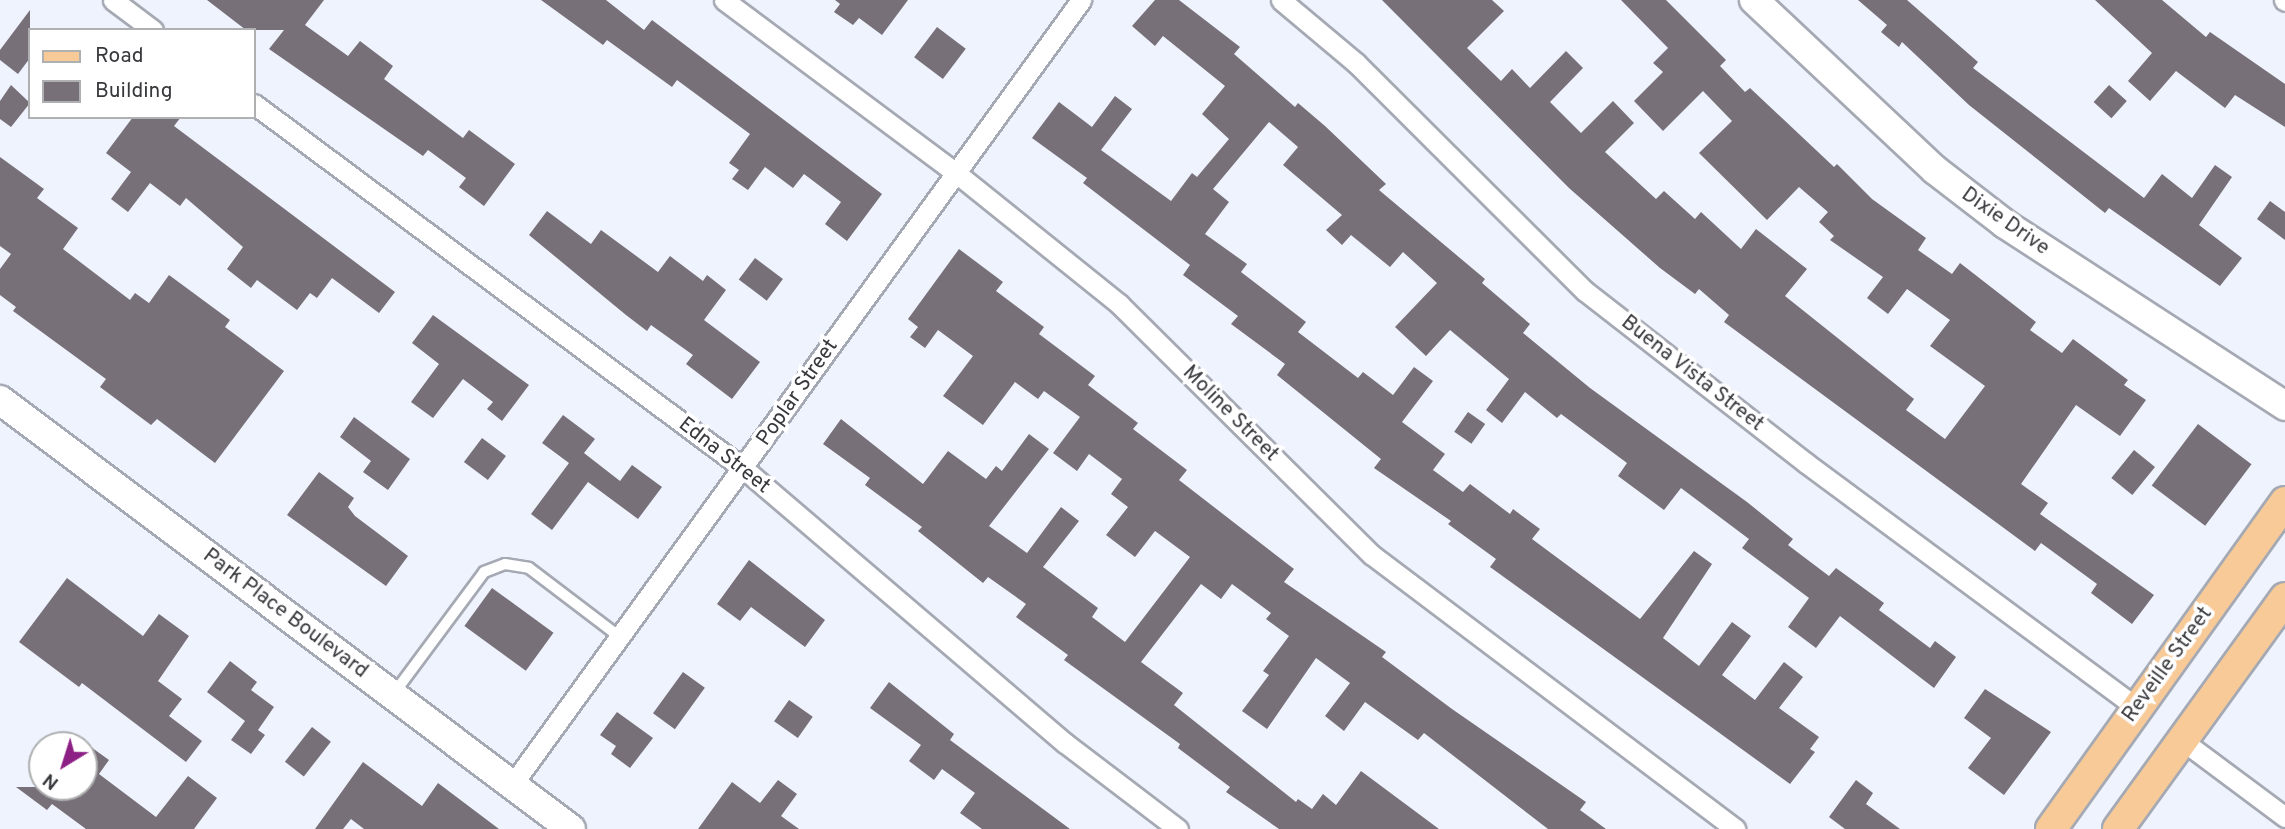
<!DOCTYPE html>
<style>
body{margin:0}
#map{position:relative;width:2285px;height:829px;overflow:hidden;background:#eff3fe;font-family:Overpass,sans-serif}
div>[style]{position:absolute}
.building>*{inset:0;background:#777079;transform-origin:0 0}
.roads{filter:drop-shadow(2px 0 #a5a9b3) drop-shadow(-2px 0 #a5a9b3) drop-shadow(0 2px #a5a9b3) drop-shadow(0 -2px #a5a9b3)}
.lane>*{height:10px;margin:-5px;padding:0 5px;transform-origin:5px;border-radius:5px;background:#fff}
.street>*{height:19px;margin:-9.5px;padding:0 9.5px;transform-origin:9.5px;border-radius:9.5px;background:#fff}
.secondary>*{height:28px;margin:-14px;padding:0 14px;transform-origin:14px;border-radius:14px;background:#fff}
.primary>*{height:30px;margin:-15px;padding:0 15px;transform-origin:15px;border-radius:15px;background:#f7ca98}
span{translate:-50% -50%;white-space:nowrap;text-align:center;line-height:1.15;-webkit-text-stroke:7px #fff;paint-order:stroke}
.street-label{font-size:21px;color:#38393d}
.legend{position:absolute;left:28px;top:28px;width:228px;height:91px;box-sizing:border-box;background:#fff;border:2px solid #afb0b1;margin:0;padding:9px 12px;list-style:none;font-size:21px;color:#38393d}
.legend li{display:flex;align-items:center;gap:14px;height:35px}
.legend b{width:35px;border:2px solid #afb0b1}
.north{position:absolute;left:28px;top:731px;width:70px;height:70px;box-sizing:border-box;background:#fff;border:2px solid #afb0b1;border-radius:50%;rotate:218deg;font-size:19px;font-weight:700;line-height:28px;text-align:center;color:#38393d}
.north::after{content:'';display:block;margin:auto;width:24px;height:32px;background:#8d2084;clip-path:polygon(50% 0,100% 100%,50% 72%,0 100%)}
</style>
<div id="map">
<div class="building">
<i style="clip-path:polygon(207px 0,324px 0,305px 25px,348px 56px,360px 41px,393px 66px,384px 79px,463px 138px,469px 130px,515px 164px,484px 206px,459px 187px,466px 178px,428px 150px,423px 156px,269px 49px,284px 30px,246px 30px)"></i>
<i style="clip-path:polygon(541px 0,606px 0,644px 30px,652px 20px,882px 194px,847px 241px,825px 224px,841px 202px,804px 174px,793px 188px,765px 167px,748px 190px,732px 179px,739px 170px,729px 163px,750px 134px,677px 80px,672px 87px,607px 40px,603px 45px)"></i>
<i style="clip-path:polygon(835px 0,908px 0,882px 35px,859px 18px,853px 25px,834px 12px,840px 4px)"></i>
<i style="clip-path:polygon(1155px 0,1179px 0,1240px 47px,1234px 54px,1295px 107px,1298px 103px,1325px 126px,1386px 184px,1379px 190px,1485px 279px,1482px 283px,1530px 324px,1523px 333px,1590px 388px,1747px 502px,1793px 539px,1788px 545px,1829px 576px,1836px 568px,1884px 603px,1879px 610px,1930px 648px,1935px 641px,1956px 657px,1934px 688px,1840px 616px,1816px 648px,1788px 627px,1809px 598px,1742px 548px,1749px 539px,1681px 488px,1664px 510px,1618px 476px,1627px 463px,1561px 414px,1557px 418px,1525px 392px,1502px 423px,1486px 410px,1509px 379px,1450px 330px,1426px 356px,1395px 327px,1437px 283px,1403px 252px,1390px 267px,1351px 235px,1342px 245px,1326px 230px,1342px 215px,1283px 165px,1298px 147px,1269px 122px,1213px 189px,1229px 202px,1205px 234px,1247px 264px,1241px 272px,1306px 322px,1298px 332px,1358px 378px,1363px 372px,1393px 395px,1414px 367px,1433px 381px,1402px 422px,1445px 454px,1433px 470px,1463px 492px,1470px 484px,1510px 514px,1513px 509px,1540px 529px,1532px 539px,1640px 619px,1694px 551px,1712px 564px,1663px 638px,1699px 666px,1732px 622px,1751px 636px,1722px 675px,1755px 700px,1784px 662px,1803px 677px,1779px 708px,1819px 737px,1810px 749px,1815px 752px,1790px 784px,1490px 567px,1496px 559px,1448px 524px,1451px 521px,1374px 468px,1381px 459px,1277px 375px,1285px 364px,1231px 324px,1238px 316px,1183px 275px,1190px 265px,1083px 183px,1087px 178px,1032px 138px,1059px 102px,1092px 127px,1115px 96px,1132px 109px,1101px 150px,1171px 201px,1192px 173px,1197px 177px,1229px 139px,1202px 114px,1225px 86px,1163px 36px,1155px 46px,1132px 26px)"></i>
<i style="clip-path:polygon(1382px 0,1492px 0,1504px 11px,1467px 48px,1501px 81px,1512px 69px,1530px 88px,1566px 51px,1583px 68px,1550px 102px,1581px 133px,1613px 101px,1634px 123px,1605px 152px,1656px 199px,1664px 191px,1695px 219px,1701px 212px,1741px 249px,1756px 229px,1807px 269px,1785px 296px,1914px 399px,1906px 410px,1945px 439px,1985px 386px,1930px 346px,1950px 320px,1907px 289px,1888px 314px,1867px 298px,1883px 277px,1830px 240px,1834px 236px,1819px 222px,1828px 212px,1799px 187px,1767px 220px,1699px 153px,1732px 121px,1703px 91px,1663px 131px,1634px 101px,1663px 72px,1653px 63px,1668px 48px,1621px 0,1666px 0,1726px 60px,1720px 66px,1745px 92px,1750px 88px,1834px 167px,1837px 164px,1872px 199px,1926px 238px,1918px 250px,1952px 274px,1960px 263px,2036px 322px,2030px 330px,2062px 353px,2073px 339px,2128px 380px,2124px 385px,2146px 400px,2120px 436px,2076px 405px,2021px 484px,2048px 503px,2040px 514px,2154px 595px,2132px 624px,2091px 593px,2097px 584px,2041px 543px,2035px 551px,1724px 322px,1729px 315px,1699px 289px,1695px 294px,1660px 268px,1569px 188px)"></i>
<i style="clip-path:polygon(1858px 0,1907px 0,1978px 62px,1973px 68px,2144px 198px,2162px 174px,2192px 198px,2215px 165px,2232px 177px,2199px 225px,2242px 258px,2220px 286px,2109px 208px,2105px 213px,1969px 105px,1902px 42px,1899px 47px,1881px 32px,1887px 25px)"></i>
<i style="clip-path:polygon(2095px 0,2162px 0,2206px 37px,2210px 32px,2285px 84px,2285px 127px,2235px 95px,2225px 108px,2176px 71px,2150px 101px,2128px 81px,2152px 53px)"></i>
<i style="clip-path:polygon(30px 10px,30px 58px,18px 74px,0 60px,0 50px)"></i>
<i style="left:937px;top:27px;width:36px;height:38px;rotate:37deg"></i>
<i style="clip-path:polygon(11px 85px,30px 103px,11px 127px,0 119px,0 101px)"></i>
<i style="left:2109px;top:85px;width:24px;height:23px;rotate:42deg"></i>
<i style="clip-path:polygon(133px 117px,181px 117px,174px 126px,395px 292px,379px 313px,332px 278px,317px 298px,310px 293px,297px 310px,257px 280px,251px 288px,227px 269px,243px 247px,186px 198px,180px 206px,150px 183px,128px 212px,111px 199px,131px 172px,106px 153px)"></i>
<i style="clip-path:polygon(0 157px,44px 189px,37px 198px,78px 228px,63px 249px,130px 300px,135px 293px,149px 303px,169px 275px,230px 320px,225px 327px,284px 371px,215px 463px,157px 419px,151px 425px,100px 387px,106px 379px,13px 311px,16px 307px,0 295px,0 269px,11px 254px,0 246px)"></i>
<i style="clip-path:polygon(2270px 201px,2285px 212px,2285px 240px,2257px 219px)"></i>
<i style="clip-path:polygon(547px 211px,591px 244px,601px 230px,658px 272px,670px 256px,703px 281px,707px 275px,726px 290px,704px 320px,760px 362px,732px 399px,686px 364px,693px 355px,651px 325px,647px 331px,626px 315px,529px 235px)"></i>
<i style="clip-path:polygon(959px 249px,1003px 282px,996px 291px,1044px 327px,1039px 334px,1095px 376px,1088px 385px,1138px 423px,1133px 429px,1187px 470px,1179px 480px,1294px 569px,1284px 582px,1386px 652px,1382px 657px,1452px 709px,1586px 802px,1580px 810px,1606px 829px,1548px 829px,1424px 733px,1418px 740px,1365px 702px,1344px 731px,1325px 716px,1350px 683px,1316px 658px,1267px 729px,1242px 711px,1269px 675px,1263px 671px,1289px 636px,1266px 619px,1271px 613px,1232px 584px,1221px 599px,1201px 584px,1141px 662px,1183px 693px,1174px 705px,1296px 802px,1298px 799px,1312px 809px,1323px 794px,1336px 805px,1361px 771px,1439px 829px,1279px 829px,1226px 792px,1230px 787px,1178px 748px,1180px 744px,1064px 660px,1068px 655px,1016px 617px,1026px 604px,988px 577px,983px 583px,918px 531px,922px 527px,865px 485px,870px 478px,823px 444px,841px 419px,923px 484px,948px 451px,986px 479px,996px 466px,1002px 471px,1029px 434px,1049px 449px,989px 526px,1027px 553px,1061px 507px,1079px 521px,1043px 567px,1098px 608px,1092px 617px,1125px 642px,1190px 557px,1155px 531px,1135px 557px,1106px 535px,1128px 507px,1111px 494px,1122px 479px,1089px 454px,1077px 471px,1053px 453px,1080px 417px,1044px 391px,1038px 399px,1015px 382px,983px 425px,943px 396px,973px 356px,938px 330px,925px 348px,910px 337px,918px 327px,908px 319px)"></i>
<i style="left:755px;top:258px;width:35px;height:27px;rotate:37deg"></i>
<i style="clip-path:polygon(433px 315px,529px 385px,502px 421px,487px 409px,493px 402px,463px 379px,433px 418px,411px 402px,439px 364px,412px 343px)"></i>
<i style="left:1468px;top:412px;width:21px;height:24px;rotate:35deg"></i>
<i style="clip-path:polygon(563px 415px,595px 439px,584px 453px,620px 481px,632px 465px,662px 487px,638px 519px,588px 482px,552px 530px,531px 514px,569px 463px,542px 443px)"></i>
<i style="clip-path:polygon(354px 417px,410px 459px,388px 490px,363px 472px,371px 461px,340px 437px)"></i>
<i style="left:2198px;top:424px;width:67px;height:77px;rotate:37deg"></i>
<i style="left:482px;top:438px;width:30px;height:30px;rotate:37deg"></i>
<i style="left:2134px;top:450px;width:27px;height:36px;rotate:39deg"></i>
<i style="clip-path:polygon(319px 472px,354px 498px,348px 507px,355px 516px,408px 556px,386px 586px,287px 515px)"></i>
<i style="clip-path:polygon(749px 560px,825px 620px,805px 647px,751px 607px,740px 621px,717px 604px)"></i>
<i style="clip-path:polygon(67px 578px,143px 636px,159px 614px,189px 636px,158px 681px,182px 699px,169px 716px,202px 741px,186px 762px,82px 683px,79px 687px,19px 642px)"></i>
<i style="left:492px;top:588px;width:76px;height:47px;rotate:36deg"></i>
<i style="clip-path:polygon(230px 661px,257px 682px,251px 690px,274px 707px,258px 730px,265px 735px,251px 754px,231px 740px,245px 721px,207px 692px)"></i>
<i style="left:683px;top:672px;width:27px;height:51px;rotate:36deg"></i>
<i style="clip-path:polygon(889px 682px,954px 734px,950px 740px,1070px 829px,982px 829px,960px 813px,975px 793px,942px 769px,934px 780px,909px 761px,921px 745px,870px 708px)"></i>
<i style="clip-path:polygon(1985px 689px,2051px 732px,2004px 795px,1968px 768px,1991px 738px,1964px 718px)"></i>
<i style="left:789px;top:700px;width:29px;height:26px;rotate:35deg"></i>
<i style="clip-path:polygon(617px 712px,653px 738px,630px 768px,611px 754px,616px 746px,600px 735px)"></i>
<i style="left:312px;top:727px;width:24px;height:44px;rotate:38deg"></i>
<i style="clip-path:polygon(84px 742px,109px 760px,99px 774px,156px 817px,188px 776px,217px 798px,194px 829px,86px 829px,52px 804px,47px 810px,16px 787px,84px 787px)"></i>
<i style="clip-path:polygon(363px 762px,422px 806px,438px 783px,499px 829px,364px 829px,351px 819px,343px 829px,315px 829px)"></i>
<i style="clip-path:polygon(778px 780px,797px 794px,781px 816px,799px 829px,698px 829px,732px 782px,760px 803px)"></i>
<i style="clip-path:polygon(1856px 780px,1873px 793px,1866px 804px,1900px 829px,1845px 829px,1829px 817px)"></i>
</div>
<div class="roads">
<div class="lane">
<i style="left:395px;top:692px;width:149px;rotate:-53.4deg"></i>
<i style="left:484px;top:572px;width:22px;rotate:-21deg"></i>
<i style="left:505px;top:564px;width:24px;rotate:9deg"></i>
<i style="left:529px;top:568px;width:114px;rotate:37.2deg"></i>
</div>
<div class="street">
<i style="left:113px;top:0;width:50px;rotate:36.9deg"></i>
<i style="left:724px;top:0;width:288px;rotate:36.7deg"></i>
<i style="left:955px;top:172px;width:211px;rotate:38.8deg"></i>
<i style="left:1119px;top:304px;width:356px;rotate:44.8deg"></i>
<i style="left:1372px;top:555px;width:455px;rotate:37deg"></i>
<i style="left:1281px;top:0;width:98px;rotate:40deg"></i>
<i style="left:1356px;top:63px;width:323px;rotate:44.9deg"></i>
<i style="left:1585px;top:291px;width:280px;rotate:37.9deg"></i>
<i style="left:1806px;top:463px;width:412px;rotate:36.5deg"></i>
<i style="left:2284px;top:0;width:1px;rotate:45deg"></i>
<i style="left:254px;top:104px;width:611px;rotate:36.68deg"></i>
<i style="left:744px;top:469px;width:422px;rotate:40.5deg"></i>
<i style="left:1065px;top:743px;width:142px;rotate:37.3deg"></i>
<i style="left:2183px;top:741px;width:127px;rotate:36.7deg"></i>
<i style="left:512px;top:785px;width:970px;rotate:-54.06deg"></i>
</div>
<div class="secondary">
<i style="left:1754px;top:0;width:248px;rotate:43.2deg"></i>
<i style="left:1935px;top:170px;width:88px;rotate:37.6deg"></i>
<i style="left:2005px;top:224px;width:334px;rotate:33deg"></i>
<i style="left:0;top:400px;width:714px;rotate:36.92deg"></i>
</div>
<div class="primary">
<i style="left:2051px;top:829px;width:402px;rotate:-54.4deg"></i>
<i style="left:2118px;top:829px;width:285px;rotate:-54.1deg"></i>
</div>
</div>
<div class="street-label">
<span style="left:2005px;top:222px;rotate:35deg">Dixie Drive</span>
<span style="left:1692px;top:374px;rotate:38deg">Buena Vista Street</span>
<span style="left:798px;top:393px;rotate:-55deg">Poplar Street</span>
<span style="left:1230px;top:414px;rotate:45deg">Moline Street</span>
<span style="left:724px;top:456px;rotate:38deg">Edna Street</span>
<span style="left:285px;top:614px;rotate:37deg">Park Place Boulevard</span>
<span style="left:2168px;top:665px;rotate:-54deg">Reveille Street</span>
</div>
<ul class="legend">
<li><b style="height:9px;background:#f7ca98"></b>Road</li>
<li><b style="height:19px;background:#777079"></b>Building</li>
</ul>
<div class="north">N</div>
</div>
